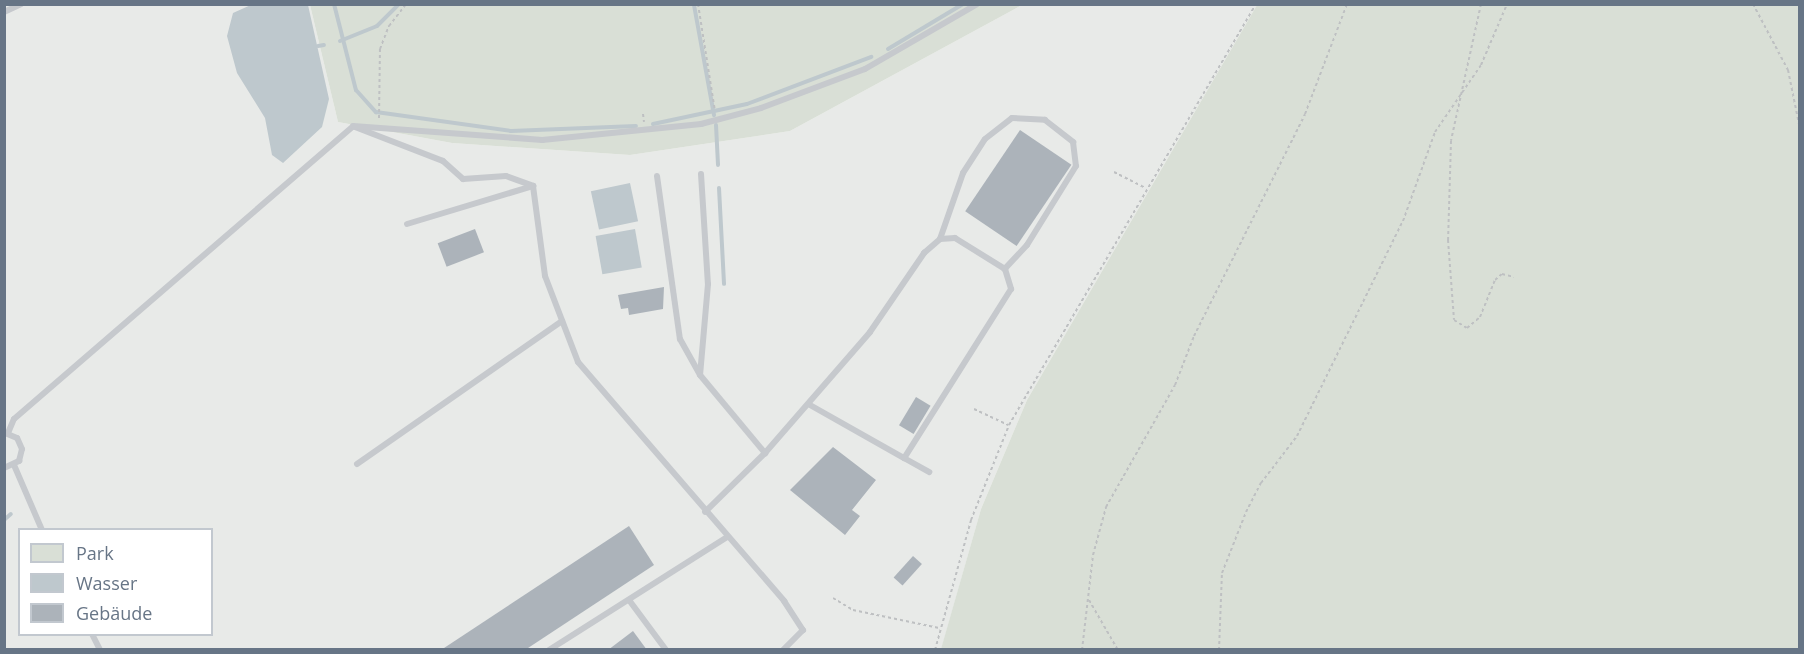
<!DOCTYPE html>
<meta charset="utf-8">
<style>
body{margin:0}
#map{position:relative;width:1804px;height:654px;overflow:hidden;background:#f8f8f5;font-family:"Open Sans",sans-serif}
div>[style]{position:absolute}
.built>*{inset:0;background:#e8eae8}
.green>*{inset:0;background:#d9dfd6}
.water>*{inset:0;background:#bec8cd;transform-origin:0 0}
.stream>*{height:4px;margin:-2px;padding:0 2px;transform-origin:2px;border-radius:2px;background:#bec8cd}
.building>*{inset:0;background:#acb3ba;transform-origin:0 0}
.path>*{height:2px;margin-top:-1px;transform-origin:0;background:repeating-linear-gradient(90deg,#bec0c2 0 3px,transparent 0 6px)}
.lane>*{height:6px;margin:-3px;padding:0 3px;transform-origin:3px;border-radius:3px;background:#c6c9cd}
span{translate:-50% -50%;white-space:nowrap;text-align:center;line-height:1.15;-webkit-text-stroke:6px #fff;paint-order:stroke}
.frame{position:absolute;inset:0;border:6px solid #677586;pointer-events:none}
.legend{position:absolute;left:18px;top:528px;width:195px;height:108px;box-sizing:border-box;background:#fff;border:2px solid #c2c8cf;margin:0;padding:8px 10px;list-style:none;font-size:18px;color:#677586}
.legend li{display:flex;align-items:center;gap:12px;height:30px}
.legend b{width:30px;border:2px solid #c2c8cf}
</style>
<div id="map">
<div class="built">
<i style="clip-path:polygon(evenodd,4px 5px,310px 5px,338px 122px,452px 143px,630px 155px,790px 131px,1022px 5px,1257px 5px,1027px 400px,981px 509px,941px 650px,5px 649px,4px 5px,20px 530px,212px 530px,212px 634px,20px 634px,20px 530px)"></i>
</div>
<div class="green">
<i style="clip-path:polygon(310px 5px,1022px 5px,790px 131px,630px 155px,452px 143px,338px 122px)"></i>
<i style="clip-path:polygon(1257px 5px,1799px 5px,1799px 649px,941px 649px,981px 509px,1027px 400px)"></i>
</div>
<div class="water">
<i style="clip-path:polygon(253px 4px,308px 5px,329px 99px,322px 127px,283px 163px,272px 155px,265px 118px,237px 73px,227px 36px,233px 13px)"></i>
<i style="left:630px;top:183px;width:39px;height:40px;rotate:78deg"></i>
<i style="left:635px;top:229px;width:39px;height:40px;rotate:80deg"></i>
</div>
<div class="stream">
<i style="left:334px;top:4px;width:89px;rotate:75.7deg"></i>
<i style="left:356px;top:90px;width:30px;rotate:48deg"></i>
<i style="left:376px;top:112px;width:136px;rotate:8deg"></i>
<i style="left:511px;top:131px;width:125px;rotate:-2.3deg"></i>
<i style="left:694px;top:5px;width:112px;rotate:79.7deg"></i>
<i style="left:340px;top:41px;width:40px;rotate:-22deg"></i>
<i style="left:377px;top:26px;width:31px;rotate:-45deg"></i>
<i style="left:318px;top:46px;width:6px;rotate:-9deg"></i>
<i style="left:888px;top:49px;width:87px;rotate:-31deg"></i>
<i style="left:653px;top:124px;width:96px;rotate:-12deg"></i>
<i style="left:747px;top:104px;width:133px;rotate:-20.8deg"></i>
<i style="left:716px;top:125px;width:40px;rotate:87.1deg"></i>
<i style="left:719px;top:188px;width:96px;rotate:87deg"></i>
<i style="left:4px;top:520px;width:9px;rotate:-41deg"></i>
</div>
<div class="building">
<i style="left:1020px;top:130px;width:62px;height:98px;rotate:34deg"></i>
<i style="left:475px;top:229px;width:25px;height:40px;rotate:69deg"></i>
<i style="clip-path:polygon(664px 287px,663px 309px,629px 315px,628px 308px,621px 309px,618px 295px)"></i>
<i style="left:916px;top:397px;width:17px;height:33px;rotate:31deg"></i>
<i style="clip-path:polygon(833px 447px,876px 480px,852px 510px,860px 516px,845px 535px,790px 490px)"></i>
<i style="clip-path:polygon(629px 526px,654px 565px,525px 650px,441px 650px)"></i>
<i style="left:913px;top:556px;width:12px;height:29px;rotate:42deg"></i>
<i style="clip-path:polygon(633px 631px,647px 650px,608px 650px)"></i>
</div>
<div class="path">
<i style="left:698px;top:4px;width:108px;rotate:81deg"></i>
<i style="left:1481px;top:4px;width:140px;rotate:102.4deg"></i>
<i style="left:1451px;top:141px;width:99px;rotate:91.7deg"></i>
<i style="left:1448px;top:240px;width:80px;rotate:85.7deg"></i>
<i style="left:1454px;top:320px;width:15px;rotate:32deg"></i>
<i style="left:1467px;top:328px;width:17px;rotate:-40deg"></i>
<i style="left:1480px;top:317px;width:40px;rotate:-68deg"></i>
<i style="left:1495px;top:280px;width:9px;rotate:-41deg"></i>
<i style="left:1502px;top:274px;width:12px;rotate:14deg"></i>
<i style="left:1753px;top:4px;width:75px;rotate:62.1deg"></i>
<i style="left:1788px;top:70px;width:60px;rotate:78.5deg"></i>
<i style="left:643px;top:114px;width:8px;rotate:83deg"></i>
<i style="left:379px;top:118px;width:69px;rotate:-89.2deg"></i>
<i style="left:380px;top:49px;width:25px;rotate:-69deg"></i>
<i style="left:389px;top:26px;width:28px;rotate:-52deg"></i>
<i style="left:1114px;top:172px;width:34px;rotate:27deg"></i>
<i style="left:974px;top:409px;width:38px;rotate:25deg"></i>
<i style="left:833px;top:598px;width:23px;rotate:31deg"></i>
<i style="left:853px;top:610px;width:88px;rotate:11.8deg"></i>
<i style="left:1089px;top:600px;width:58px;rotate:59.9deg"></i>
<i style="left:935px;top:650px;width:135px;rotate:-74.5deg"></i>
<i style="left:971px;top:520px;width:102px;rotate:-68.2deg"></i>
<i style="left:1009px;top:425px;width:488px;rotate:-59.6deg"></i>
<i style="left:1082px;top:650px;width:96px;rotate:-83.4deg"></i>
<i style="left:1093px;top:555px;width:50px;rotate:-74.8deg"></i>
<i style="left:1106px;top:507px;width:140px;rotate:-60.5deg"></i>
<i style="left:1175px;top:385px;width:53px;rotate:-68.8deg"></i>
<i style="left:1194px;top:336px;width:248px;rotate:-63.4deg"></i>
<i style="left:1305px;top:114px;width:118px;rotate:-69.1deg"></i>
<i style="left:1219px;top:650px;width:77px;rotate:-87.8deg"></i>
<i style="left:1222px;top:573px;width:66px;rotate:-68.5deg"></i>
<i style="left:1246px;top:512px;width:33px;rotate:-63deg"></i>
<i style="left:1261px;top:483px;width:59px;rotate:-52.5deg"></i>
<i style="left:1297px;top:436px;width:240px;rotate:-63.8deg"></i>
<i style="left:1403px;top:221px;width:95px;rotate:-70.2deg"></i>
<i style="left:1435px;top:132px;width:81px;rotate:-55.5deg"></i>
<i style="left:1481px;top:65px;width:66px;rotate:-66.9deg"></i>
</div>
<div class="lane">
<i style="left:4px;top:12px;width:19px;rotate:-25deg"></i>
<i style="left:355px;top:127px;width:94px;rotate:21.1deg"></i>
<i style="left:443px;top:161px;width:27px;rotate:42deg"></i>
<i style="left:463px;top:179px;width:43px;rotate:-4deg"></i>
<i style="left:506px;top:176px;width:29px;rotate:20deg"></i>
<i style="left:533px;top:186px;width:91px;rotate:82.4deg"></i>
<i style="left:545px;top:276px;width:92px;rotate:69deg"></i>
<i style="left:578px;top:362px;width:316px;rotate:49.2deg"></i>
<i style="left:784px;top:601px;width:35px;rotate:57deg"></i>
<i style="left:803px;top:630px;width:28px;rotate:135deg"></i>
<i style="left:701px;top:174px;width:110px;rotate:86.4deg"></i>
<i style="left:708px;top:284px;width:91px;rotate:95deg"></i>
<i style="left:700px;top:375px;width:102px;rotate:50.2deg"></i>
<i style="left:765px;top:453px;width:84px;rotate:135.5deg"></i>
<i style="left:657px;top:176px;width:165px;rotate:82deg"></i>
<i style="left:680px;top:339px;width:41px;rotate:60.9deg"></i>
<i style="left:407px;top:224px;width:132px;rotate:-16.8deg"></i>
<i style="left:940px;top:239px;width:70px;rotate:-70.8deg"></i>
<i style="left:963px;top:173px;width:40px;rotate:-57.1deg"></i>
<i style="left:985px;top:139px;width:34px;rotate:-38deg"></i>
<i style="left:1012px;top:118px;width:33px;rotate:3deg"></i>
<i style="left:1045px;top:120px;width:36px;rotate:38deg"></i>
<i style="left:1073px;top:142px;width:24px;rotate:83deg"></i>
<i style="left:1076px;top:166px;width:93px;rotate:121.8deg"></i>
<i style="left:1027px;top:245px;width:33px;rotate:133deg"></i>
<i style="left:810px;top:405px;width:108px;rotate:29.4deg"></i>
<i style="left:8px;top:433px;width:15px;rotate:-67deg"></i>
<i style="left:14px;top:419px;width:448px;rotate:-40.8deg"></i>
<i style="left:353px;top:126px;width:190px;rotate:4.2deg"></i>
<i style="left:542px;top:140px;width:160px;rotate:-5.7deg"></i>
<i style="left:701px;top:124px;width:62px;rotate:-14.9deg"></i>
<i style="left:761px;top:108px;width:111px;rotate:-20.6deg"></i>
<i style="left:865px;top:69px;width:129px;rotate:-30.1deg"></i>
<i style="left:765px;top:453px;width:160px;rotate:-49deg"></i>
<i style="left:870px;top:332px;width:96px;rotate:-55.6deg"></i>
<i style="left:924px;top:253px;width:21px;rotate:-41deg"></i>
<i style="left:940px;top:239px;width:15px;rotate:-4deg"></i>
<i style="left:955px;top:238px;width:59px;rotate:31.8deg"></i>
<i style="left:1005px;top:269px;width:21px;rotate:73deg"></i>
<i style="left:1011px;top:289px;width:200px;rotate:122.3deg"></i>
<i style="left:904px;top:458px;width:29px;rotate:29deg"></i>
<i style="left:357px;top:464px;width:250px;rotate:-34.9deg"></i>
<i style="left:14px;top:465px;width:71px;rotate:66.7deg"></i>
<i style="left:4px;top:468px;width:17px;rotate:-25deg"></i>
<i style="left:19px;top:461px;width:12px;rotate:-76deg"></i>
<i style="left:22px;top:449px;width:12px;rotate:-114deg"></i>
<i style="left:17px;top:438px;width:13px;rotate:-157deg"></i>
<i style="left:629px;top:600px;width:62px;rotate:53.5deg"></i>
<i style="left:92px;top:634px;width:18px;rotate:63deg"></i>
<i style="left:549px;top:650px;width:211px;rotate:-32.4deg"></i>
</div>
<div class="frame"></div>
<ul class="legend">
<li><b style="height:16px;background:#d9dfd6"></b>Park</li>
<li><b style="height:16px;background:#bec8cd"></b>Wasser</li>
<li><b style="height:16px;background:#acb3ba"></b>Gebäude</li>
</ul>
</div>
